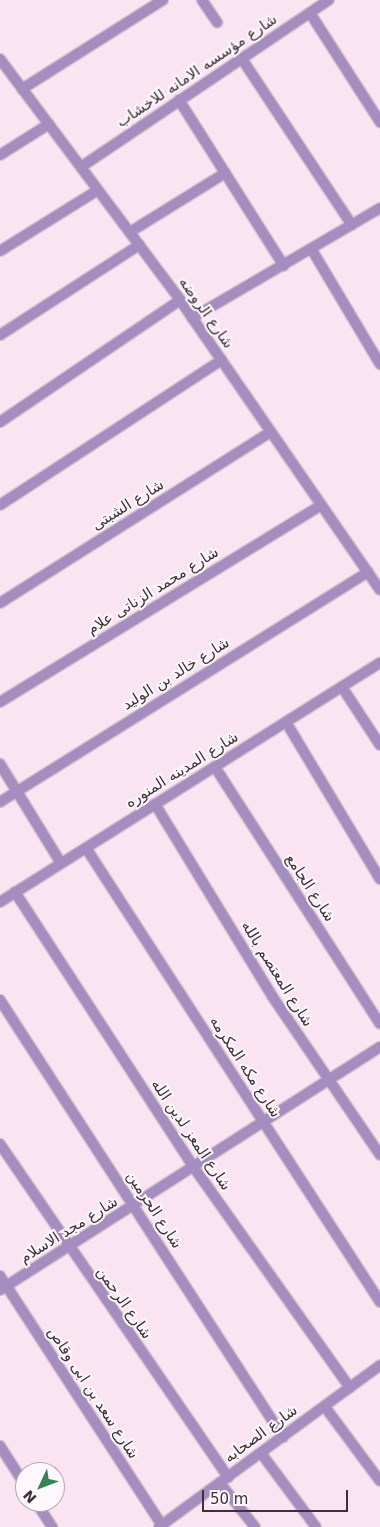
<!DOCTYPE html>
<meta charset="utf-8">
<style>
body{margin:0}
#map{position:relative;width:380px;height:1527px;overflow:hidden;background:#fbe4f2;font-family:"DejaVu Sans",Cairo,sans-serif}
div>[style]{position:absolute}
.roads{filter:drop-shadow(1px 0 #d5c0cd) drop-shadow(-1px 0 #d5c0cd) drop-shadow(0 1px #d5c0cd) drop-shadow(0 -1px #d5c0cd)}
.street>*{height:10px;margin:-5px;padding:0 5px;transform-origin:5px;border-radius:5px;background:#a58dbf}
span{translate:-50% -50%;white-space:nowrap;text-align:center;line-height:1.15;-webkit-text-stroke:4px #fef7fb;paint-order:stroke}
.street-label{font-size:15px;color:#3e3038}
.north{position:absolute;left:15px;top:1462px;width:50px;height:50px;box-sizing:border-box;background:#fef7fb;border:1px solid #b1a7ad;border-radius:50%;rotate:227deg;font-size:14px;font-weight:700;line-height:20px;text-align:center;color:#3e3038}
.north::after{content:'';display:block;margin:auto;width:18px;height:22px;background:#348353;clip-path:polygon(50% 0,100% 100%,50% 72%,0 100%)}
.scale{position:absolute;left:202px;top:1490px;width:146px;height:22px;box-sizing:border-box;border:2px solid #3e3038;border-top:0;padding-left:6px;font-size:15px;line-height:18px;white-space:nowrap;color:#3e3038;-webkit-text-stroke:4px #fef7fb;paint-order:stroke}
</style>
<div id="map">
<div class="roads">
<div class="street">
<i style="left:202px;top:0;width:27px;rotate:56deg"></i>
<i style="left:310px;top:13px;width:130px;rotate:57.3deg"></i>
<i style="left:0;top:59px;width:301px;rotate:53.2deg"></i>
<i style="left:180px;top:300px;width:352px;rotate:55.4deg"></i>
<i style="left:242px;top:59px;width:199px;rotate:56.5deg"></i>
<i style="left:22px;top:89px;width:167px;rotate:-32.3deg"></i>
<i style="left:179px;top:100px;width:196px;rotate:57.7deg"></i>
<i style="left:0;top:155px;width:58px;rotate:-32.3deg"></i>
<i style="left:81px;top:167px;width:299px;rotate:-34deg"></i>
<i style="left:130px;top:232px;width:112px;rotate:-31.8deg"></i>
<i style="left:312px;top:250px;width:133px;rotate:59.2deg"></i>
<i style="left:0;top:251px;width:115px;rotate:-31.9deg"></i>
<i style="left:192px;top:318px;width:218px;rotate:-30.3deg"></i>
<i style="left:0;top:335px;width:166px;rotate:-32.9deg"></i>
<i style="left:0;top:422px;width:217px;rotate:-34.1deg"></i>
<i style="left:0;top:505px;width:265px;rotate:-33.2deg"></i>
<i style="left:0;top:603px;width:320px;rotate:-32.3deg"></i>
<i style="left:342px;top:687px;width:69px;rotate:56.8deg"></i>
<i style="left:0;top:702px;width:377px;rotate:-31.5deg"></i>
<i style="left:286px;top:722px;width:183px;rotate:59.1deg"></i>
<i style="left:0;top:764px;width:116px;rotate:58.4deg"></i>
<i style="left:215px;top:767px;width:305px;rotate:57.3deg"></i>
<i style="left:0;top:802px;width:434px;rotate:-32deg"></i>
<i style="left:155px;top:804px;width:225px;rotate:58.6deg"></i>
<i style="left:272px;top:996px;width:192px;rotate:55.8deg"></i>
<i style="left:86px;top:848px;width:541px;rotate:57.07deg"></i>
<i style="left:15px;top:892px;width:330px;rotate:57deg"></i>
<i style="left:195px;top:1169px;width:268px;rotate:54.7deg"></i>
<i style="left:0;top:902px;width:449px;rotate:-32.2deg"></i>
<i style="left:0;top:1000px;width:521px;rotate:57.07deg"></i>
<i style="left:0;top:1144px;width:404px;rotate:55.6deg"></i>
<i style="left:0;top:1276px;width:297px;rotate:57deg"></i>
<i style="left:0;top:1290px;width:451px;rotate:-32.6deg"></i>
<i style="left:325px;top:1407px;width:92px;rotate:53.4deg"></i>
<i style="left:0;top:1446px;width:46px;rotate:57.3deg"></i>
<i style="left:261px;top:1453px;width:92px;rotate:53.4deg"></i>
<i style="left:220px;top:1483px;width:56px;rotate:51.5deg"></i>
<i style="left:36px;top:1502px;width:30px;rotate:57deg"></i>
<i style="left:159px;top:1527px;width:274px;rotate:-36.2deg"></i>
</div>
</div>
<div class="street-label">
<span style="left:197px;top:71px;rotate:-34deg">شارع مؤسسه الامانه للاخشاب</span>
<span style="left:206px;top:313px;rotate:55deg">شارع الروضه</span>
<span style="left:128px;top:505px;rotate:-32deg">شارع الشبتى</span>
<span style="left:153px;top:591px;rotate:-32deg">شارع محمد الزناتى علام</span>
<span style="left:176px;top:674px;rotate:-32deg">شارع خالد بن الوليد</span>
<span style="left:182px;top:770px;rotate:-32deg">شارع المدينه المنوره</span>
<span style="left:310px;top:888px;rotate:57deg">شارع الجامع</span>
<span style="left:277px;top:974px;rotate:58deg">شارع المعتصم بالله</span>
<span style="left:245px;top:1067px;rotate:57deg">شارع مكه المكرمه</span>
<span style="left:191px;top:1135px;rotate:56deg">شارع المعز لدين الله</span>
<span style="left:154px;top:1210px;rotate:57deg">شارع الحرمين</span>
<span style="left:69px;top:1230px;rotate:-32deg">شارع مجد الاسلام</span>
<span style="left:124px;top:1303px;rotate:55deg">شارع الرحمن</span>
<span style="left:93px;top:1393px;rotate:57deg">شارع سعد بن ابى وقاص</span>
<span style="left:261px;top:1434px;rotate:-36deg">شارع الصحابه</span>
</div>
<div class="north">N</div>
<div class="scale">50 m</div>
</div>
